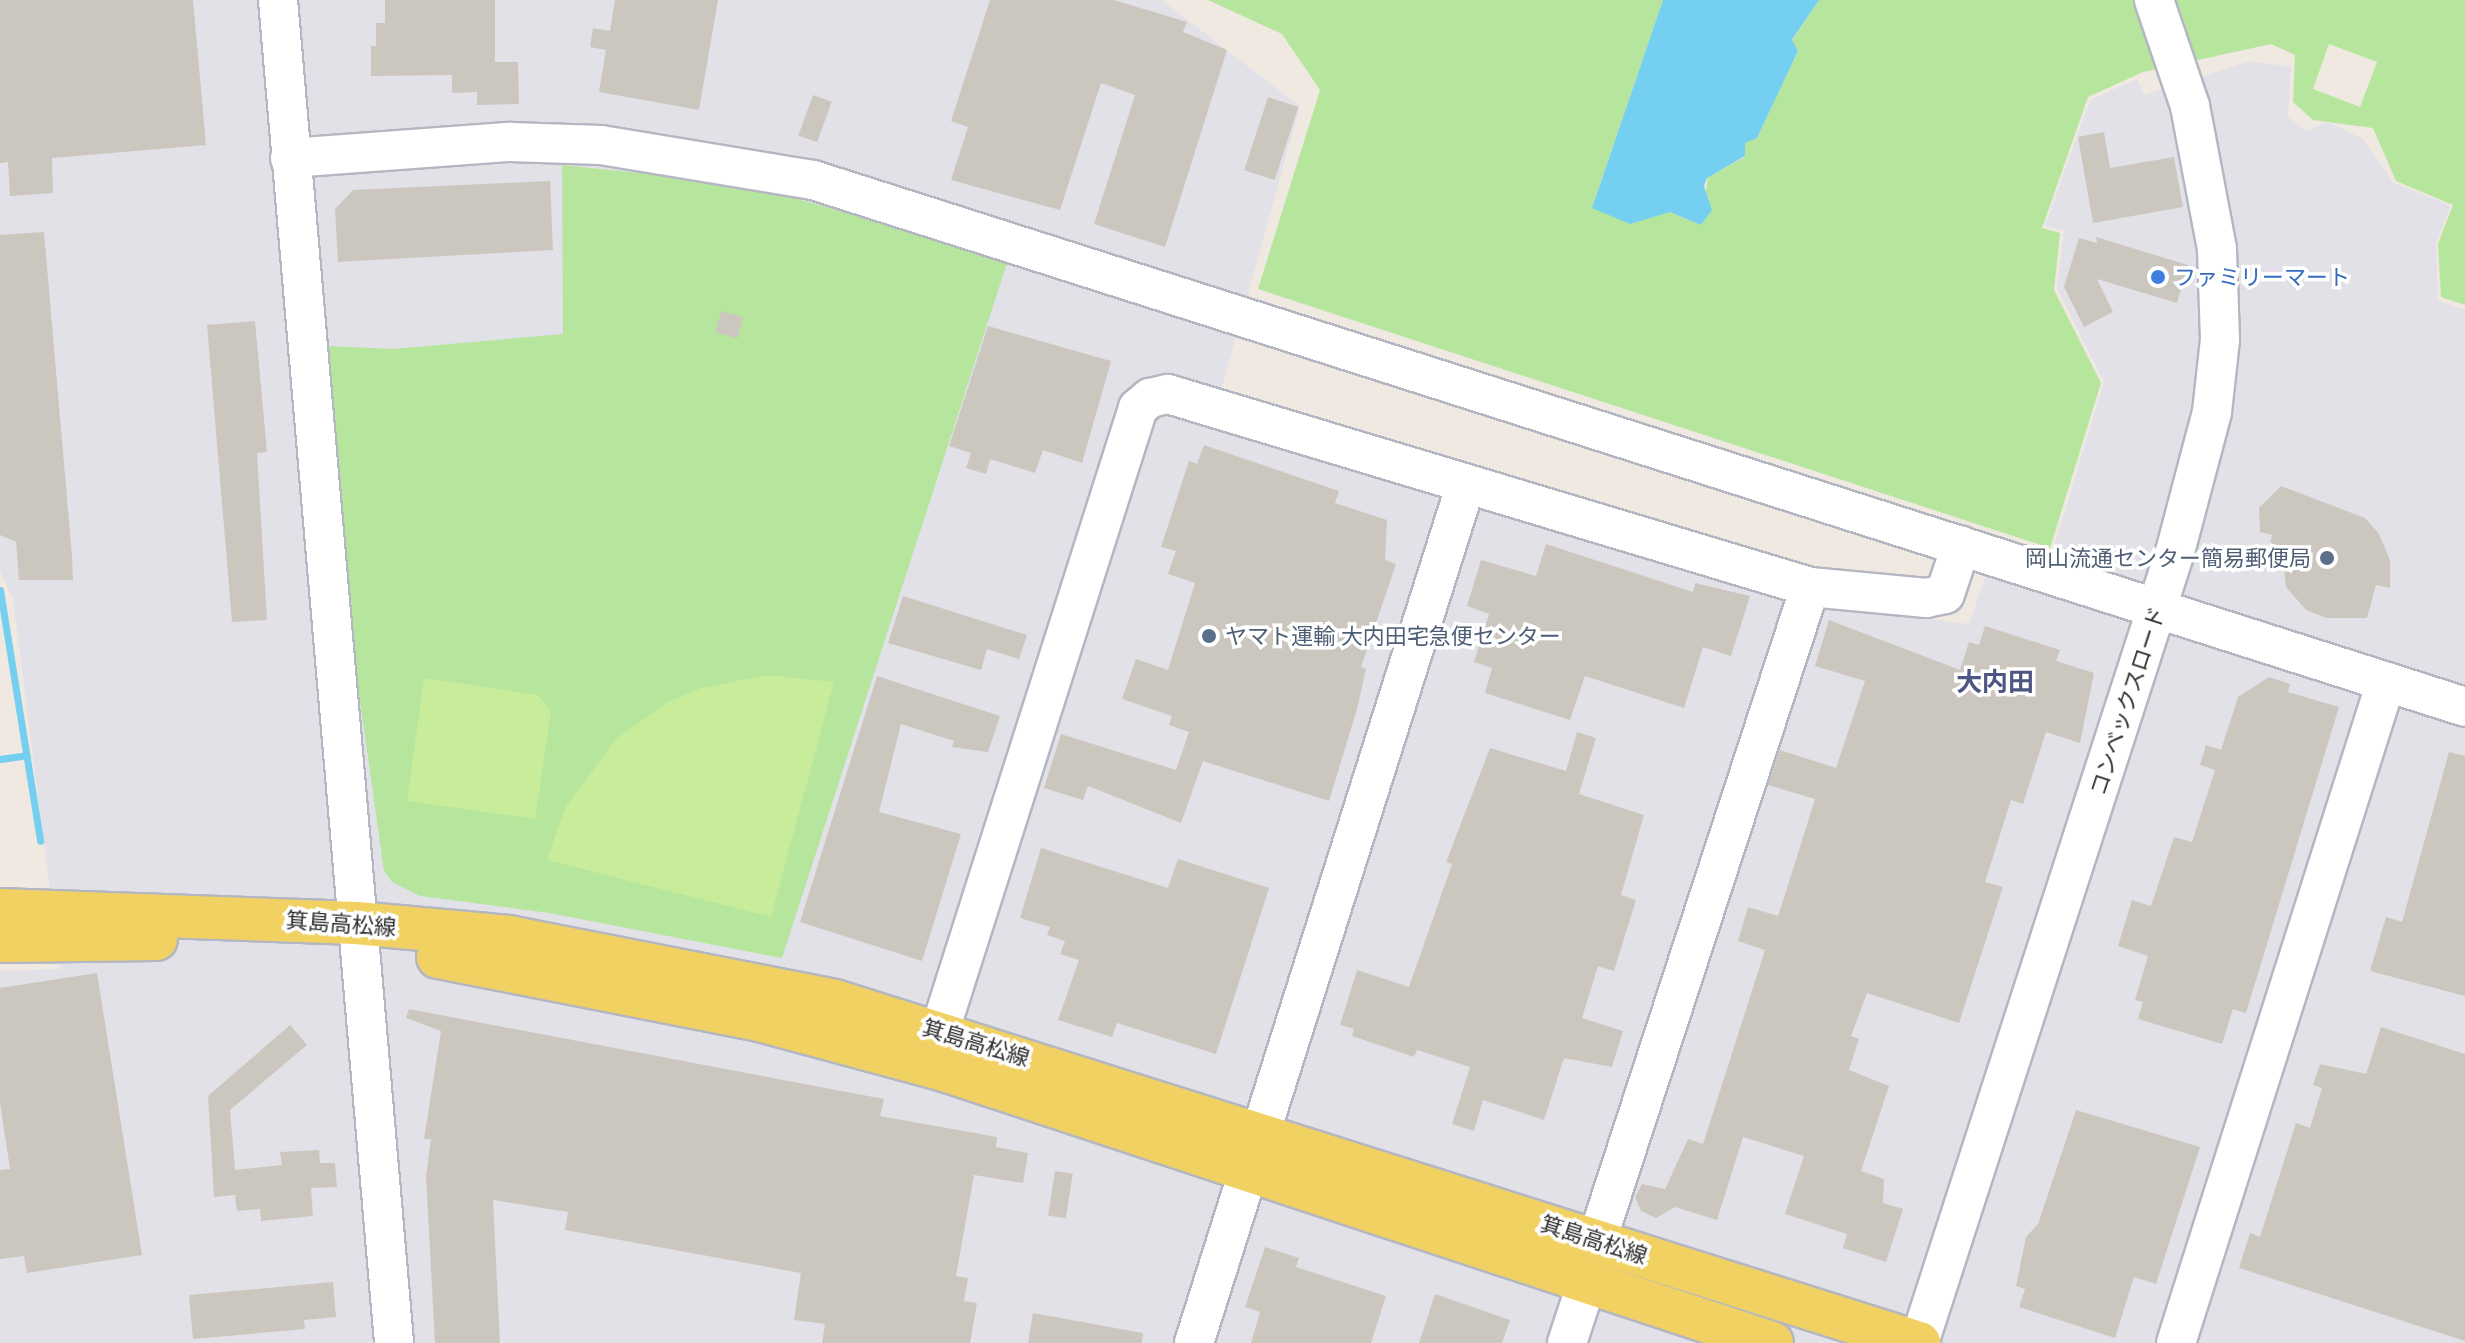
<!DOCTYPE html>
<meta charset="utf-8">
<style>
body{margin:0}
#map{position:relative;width:2465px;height:1343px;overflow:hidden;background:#efe9e1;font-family:"Noto Sans","Noto Sans JP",sans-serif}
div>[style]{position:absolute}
.industrial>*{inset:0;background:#e3e1e8}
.green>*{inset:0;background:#b6e59e}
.pitch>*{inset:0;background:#c9ec9a}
.water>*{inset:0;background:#75cff0}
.stream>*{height:7px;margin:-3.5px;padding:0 3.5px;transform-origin:3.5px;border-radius:3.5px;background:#75cff0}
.building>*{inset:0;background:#cbc7bf;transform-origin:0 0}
.roads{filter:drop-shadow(2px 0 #b4b7c1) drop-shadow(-2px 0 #b4b7c1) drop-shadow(0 2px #b4b7c1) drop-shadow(0 -2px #b4b7c1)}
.secondary>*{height:38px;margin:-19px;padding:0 19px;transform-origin:19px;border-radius:19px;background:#fff}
.primary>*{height:42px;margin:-21px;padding:0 21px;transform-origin:21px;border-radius:21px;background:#f2d163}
.dots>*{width:22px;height:22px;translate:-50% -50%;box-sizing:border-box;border:4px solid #fff;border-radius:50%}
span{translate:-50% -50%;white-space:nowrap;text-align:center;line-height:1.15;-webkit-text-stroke:7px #fff;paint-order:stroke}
.shop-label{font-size:22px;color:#366cbe}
.left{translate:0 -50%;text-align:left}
.service-label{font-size:22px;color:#4e5e75}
.right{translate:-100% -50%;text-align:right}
.street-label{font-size:22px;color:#2e2e2e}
.quarter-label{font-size:26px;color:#4d5680;font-weight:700}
</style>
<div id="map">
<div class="industrial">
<i style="clip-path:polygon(0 0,1161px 0,1300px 106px,1211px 427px,1831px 606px,1969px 624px,1986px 575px,2040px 593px,2104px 382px,2057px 288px,2064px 231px,2045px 226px,2090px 100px,2137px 79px,2144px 95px,2251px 61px,2291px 67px,2288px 117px,2306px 131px,2328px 122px,2363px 139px,2394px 183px,2451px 206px,2436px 243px,2438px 301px,2465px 310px,2465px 1343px,0 1343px,0 971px,60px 969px,13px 599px,0 571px)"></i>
</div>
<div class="green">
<i style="clip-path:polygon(evenodd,1208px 0,1663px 0,1592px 208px,1670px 212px,1701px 225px,1708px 177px,1745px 157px,1744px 143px,1757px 138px,1798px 51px,1792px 41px,1819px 0,2465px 0,2465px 305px,2441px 297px,2438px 244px,2453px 205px,2396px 181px,2373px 128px,2313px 120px,2293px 102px,2295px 55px,2271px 44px,2143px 72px,2088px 97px,2042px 228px,2060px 233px,2054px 290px,2101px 383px,2050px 548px,1258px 289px,1320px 90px,1282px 34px,1208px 0,2329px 44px,2377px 62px,2360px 107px,2313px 89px,2329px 44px)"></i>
<i style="clip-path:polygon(562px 165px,708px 180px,798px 199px,1008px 260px,782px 958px,549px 913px,420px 896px,392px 882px,384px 871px,356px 673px,327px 346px,392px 349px,563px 334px)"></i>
</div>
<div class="pitch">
<i style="clip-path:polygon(768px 675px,834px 682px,771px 917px,547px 860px,565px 808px,616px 739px,666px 703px,701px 688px)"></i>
<i style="clip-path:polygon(424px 678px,538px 695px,551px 712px,535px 819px,407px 801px)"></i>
</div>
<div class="water">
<i style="clip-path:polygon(1663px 0,1819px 0,1792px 40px,1798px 51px,1757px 138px,1745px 143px,1745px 156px,1707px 178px,1704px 186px,1712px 210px,1701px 225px,1670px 212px,1630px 224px,1592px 208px)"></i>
</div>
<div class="stream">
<i style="left:0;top:590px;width:254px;rotate:80.9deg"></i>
<i style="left:0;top:759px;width:27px;rotate:-8deg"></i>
</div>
<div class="building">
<i style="clip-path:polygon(0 0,193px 0,206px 145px,52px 158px,53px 193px,10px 196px,8px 162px,0 163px)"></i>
<i style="clip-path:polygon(385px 0,495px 0,495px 62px,518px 62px,519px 104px,477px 105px,477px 92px,452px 93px,452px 75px,371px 76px,371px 46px,376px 46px,376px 23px,385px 23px)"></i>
<i style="clip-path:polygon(615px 0,718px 0,699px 110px,599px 92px,606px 50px,590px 47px,593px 28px,610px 31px)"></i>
<i style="clip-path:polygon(990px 0,1114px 0,1187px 22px,1183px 32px,1227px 50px,1165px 247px,1094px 224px,1135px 95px,1101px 83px,1060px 210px,951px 180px,968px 127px,951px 121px)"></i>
<i style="left:813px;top:95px;width:20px;height:43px;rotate:20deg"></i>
<i style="left:1268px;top:97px;width:32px;height:77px;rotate:18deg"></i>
<i style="clip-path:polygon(2104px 132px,2110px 168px,2174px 157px,2183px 207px,2093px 223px,2078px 137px)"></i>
<i style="clip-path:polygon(550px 181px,553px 250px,338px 262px,335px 209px,353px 190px)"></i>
<i style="clip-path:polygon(44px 232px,72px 556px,73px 580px,19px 580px,16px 542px,0 535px,0 235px)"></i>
<i style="clip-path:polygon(2096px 237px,2188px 265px,2177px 303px,2097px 279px,2113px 312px,2084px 327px,2064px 287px,2079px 238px,2097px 243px)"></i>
<i style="left:721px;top:311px;width:23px;height:22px;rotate:15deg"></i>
<i style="clip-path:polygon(255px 321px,267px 452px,257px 453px,267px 620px,232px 622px,207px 325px)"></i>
<i style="clip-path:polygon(988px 326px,1111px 361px,1082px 463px,1043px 450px,1035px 473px,990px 459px,986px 474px,966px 468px,971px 453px,949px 446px)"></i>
<i style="clip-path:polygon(1204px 445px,1339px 491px,1335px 503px,1387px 520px,1385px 560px,1396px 564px,1361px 667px,1366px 669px,1357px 709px,1329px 801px,1203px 761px,1181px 823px,1088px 786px,1083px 800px,1044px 788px,1061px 734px,1176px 770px,1189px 732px,1169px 725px,1172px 716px,1122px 699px,1136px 659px,1168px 670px,1195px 583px,1168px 574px,1176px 551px,1161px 547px,1189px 461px,1197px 464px)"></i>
<i style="clip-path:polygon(2281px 486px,2365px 518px,2379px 534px,2390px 560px,2390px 588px,2376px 585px,2367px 618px,2327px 618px,2306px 610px,2286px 587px,2283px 558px,2268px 554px,2272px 535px,2260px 532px,2259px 508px)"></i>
<i style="clip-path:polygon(1546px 544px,1693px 592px,1695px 583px,1750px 596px,1731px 656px,1703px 647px,1684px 708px,1585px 676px,1570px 720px,1485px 693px,1492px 668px,1474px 662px,1489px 614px,1467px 606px,1481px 560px,1536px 576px)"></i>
<i style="clip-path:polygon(903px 596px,1027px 635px,1019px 659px,987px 649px,981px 670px,888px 643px)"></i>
<i style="clip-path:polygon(1829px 620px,1960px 670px,1969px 642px,1979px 645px,1985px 626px,2060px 650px,2056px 661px,2094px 673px,2080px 743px,2046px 732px,2023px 804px,2011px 800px,1985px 882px,2003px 887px,1959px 1023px,1867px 993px,1851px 1036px,1859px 1039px,1849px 1070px,1889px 1086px,1861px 1171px,1884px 1179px,1883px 1203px,1903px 1209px,1886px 1262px,1843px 1248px,1847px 1234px,1785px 1214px,1804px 1156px,1743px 1137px,1717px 1220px,1675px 1207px,1656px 1218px,1641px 1211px,1635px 1197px,1642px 1184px,1665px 1189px,1688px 1139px,1703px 1144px,1765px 950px,1738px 941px,1748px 907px,1778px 916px,1789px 882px,1815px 799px,1768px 785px,1780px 750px,1836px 768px,1865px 681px,1815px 666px)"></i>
<i style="clip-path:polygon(877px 676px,1000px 716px,988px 752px,952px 747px,954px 741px,901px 724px,879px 812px,961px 834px,922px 961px,800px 922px)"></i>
<i style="clip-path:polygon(2269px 677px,2290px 684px,2288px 692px,2339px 707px,2246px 1013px,2233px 1009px,2222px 1044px,2138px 1019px,2143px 1002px,2135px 1000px,2148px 956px,2118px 946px,2132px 900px,2151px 906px,2174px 837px,2192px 842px,2215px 770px,2200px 765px,2206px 745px,2221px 750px,2238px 697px)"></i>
<i style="clip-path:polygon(1577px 732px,1596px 738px,1579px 794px,1644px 815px,1621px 895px,1636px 900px,1614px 971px,1598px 966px,1582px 1018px,1623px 1031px,1612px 1067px,1564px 1058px,1544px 1120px,1483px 1100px,1474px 1131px,1452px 1124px,1470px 1067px,1417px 1050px,1414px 1057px,1352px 1036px,1354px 1029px,1340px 1025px,1357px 970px,1409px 987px,1452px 864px,1446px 862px,1490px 748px,1566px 771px)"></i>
<i style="clip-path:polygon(2449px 752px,2465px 756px,2465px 996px,2370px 971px,2386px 917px,2402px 922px)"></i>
<i style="clip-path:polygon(1041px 848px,1168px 888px,1178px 859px,1269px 888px,1216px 1054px,1117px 1023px,1112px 1037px,1058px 1020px,1079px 960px,1060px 954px,1065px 941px,1047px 935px,1050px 927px,1020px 918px)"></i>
<i style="clip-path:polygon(97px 973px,142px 1255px,27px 1273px,24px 1256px,0 1259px,0 1170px,10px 1169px,0 1103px,0 988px)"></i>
<i style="clip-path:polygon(409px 1009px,884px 1099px,880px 1116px,997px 1137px,996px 1147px,1028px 1153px,1023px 1183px,974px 1175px,956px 1276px,968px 1278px,964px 1301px,977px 1303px,970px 1343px,822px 1343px,825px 1324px,794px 1320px,801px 1273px,565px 1230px,568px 1212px,493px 1200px,500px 1343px,435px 1343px,426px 1176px,431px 1139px,424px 1139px,441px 1031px,406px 1018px)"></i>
<i style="clip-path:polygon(290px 1025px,307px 1045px,230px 1110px,235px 1170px,282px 1165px,280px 1152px,319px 1150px,320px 1163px,335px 1163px,337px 1187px,311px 1188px,313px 1216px,261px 1221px,260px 1209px,237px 1211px,235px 1195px,214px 1197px,208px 1096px)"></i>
<i style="clip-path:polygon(2381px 1027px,2465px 1054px,2465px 1341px,2239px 1268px,2250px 1233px,2260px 1237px,2296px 1123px,2310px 1128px,2322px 1088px,2313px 1085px,2320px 1064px,2366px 1074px)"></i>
<i style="clip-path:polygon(2076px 1110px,2200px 1147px,2156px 1284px,2134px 1277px,2115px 1338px,2019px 1307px,2025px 1289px,2016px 1286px,2026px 1237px,2038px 1224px)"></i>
<i style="left:1055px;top:1171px;width:18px;height:45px;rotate:9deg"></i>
<i style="clip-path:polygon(1265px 1247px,1299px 1258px,1296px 1267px,1386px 1296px,1371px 1343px,1251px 1343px,1260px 1312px,1245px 1307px)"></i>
<i style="clip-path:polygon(333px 1282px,336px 1317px,304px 1320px,305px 1329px,193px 1339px,189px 1295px)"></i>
<i style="clip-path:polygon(1435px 1294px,1510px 1320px,1502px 1343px,1419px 1343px)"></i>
<i style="clip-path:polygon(1033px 1313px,1143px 1333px,1142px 1343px,1028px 1343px)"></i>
</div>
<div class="roads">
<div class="secondary">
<i style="left:278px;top:0;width:1348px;rotate:85.06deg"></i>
<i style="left:290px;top:158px;width:221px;rotate:-4.2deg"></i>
<i style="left:510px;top:142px;width:91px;rotate:1.9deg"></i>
<i style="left:601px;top:145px;width:215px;rotate:9.4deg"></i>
<i style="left:813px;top:180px;width:1734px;rotate:17.69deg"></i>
<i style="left:940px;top:1030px;width:653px;rotate:-72.34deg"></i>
<i style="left:1138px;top:408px;width:16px;rotate:-40deg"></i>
<i style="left:1150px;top:398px;width:18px;rotate:-13deg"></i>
<i style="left:1168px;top:394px;width:670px;rotate:16.73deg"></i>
<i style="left:1810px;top:587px;width:117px;rotate:5.4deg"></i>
<i style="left:1926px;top:598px;width:19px;rotate:-12deg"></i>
<i style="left:1945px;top:594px;width:51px;rotate:-71.6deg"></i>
<i style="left:1597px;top:1240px;width:687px;rotate:-71.93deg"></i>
<i style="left:1194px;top:1343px;width:901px;rotate:-72.43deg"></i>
<i style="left:1567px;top:1343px;width:64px;rotate:-71.8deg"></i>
<i style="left:1919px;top:1343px;width:831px;rotate:-72.07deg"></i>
<i style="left:2175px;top:552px;width:145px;rotate:-75.2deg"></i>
<i style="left:2212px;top:412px;width:72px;rotate:-83.7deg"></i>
<i style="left:2220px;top:340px;width:91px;rotate:-91.9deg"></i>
<i style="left:2217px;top:249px;width:146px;rotate:-100.7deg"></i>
<i style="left:2190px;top:106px;width:112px;rotate:-108.8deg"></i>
<i style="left:2176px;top:1343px;width:694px;rotate:-72.37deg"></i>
</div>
<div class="primary">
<i style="left:0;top:910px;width:356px;rotate:2.1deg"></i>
<i style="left:356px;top:923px;width:154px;rotate:5.2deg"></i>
<i style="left:509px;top:937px;width:332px;rotate:11.1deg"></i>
<i style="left:835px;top:1001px;width:1137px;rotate:17.51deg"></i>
<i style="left:0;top:941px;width:156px;rotate:-0.7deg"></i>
<i style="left:438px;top:957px;width:331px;rotate:11.1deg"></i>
<i style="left:763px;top:1021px;width:184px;rotate:15.1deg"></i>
<i style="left:941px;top:1069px;width:875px;rotate:18.25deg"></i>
</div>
</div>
<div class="dots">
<i style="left:2158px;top:277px;background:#3f7fe0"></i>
<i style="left:2327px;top:558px;background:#5c6f8a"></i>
<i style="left:1209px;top:636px;background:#5c6f8a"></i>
</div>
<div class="shop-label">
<span class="left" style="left:2174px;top:277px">ファミリーマート</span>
</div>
<div class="service-label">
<span class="right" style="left:2311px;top:558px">岡山流通センター簡易郵便局</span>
<span class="left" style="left:1225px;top:636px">ヤマト運輸 大内田宅急便センター</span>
</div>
<div class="street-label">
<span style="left:2127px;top:701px;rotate:-72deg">コンベックスロード</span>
<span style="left:341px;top:923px;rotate:4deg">箕島高松線</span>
<span style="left:976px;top:1042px;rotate:17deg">箕島高松線</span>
<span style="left:1594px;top:1239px;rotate:18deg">箕島高松線</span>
</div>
<div class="quarter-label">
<span style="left:1995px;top:682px">大内田</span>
</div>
</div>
